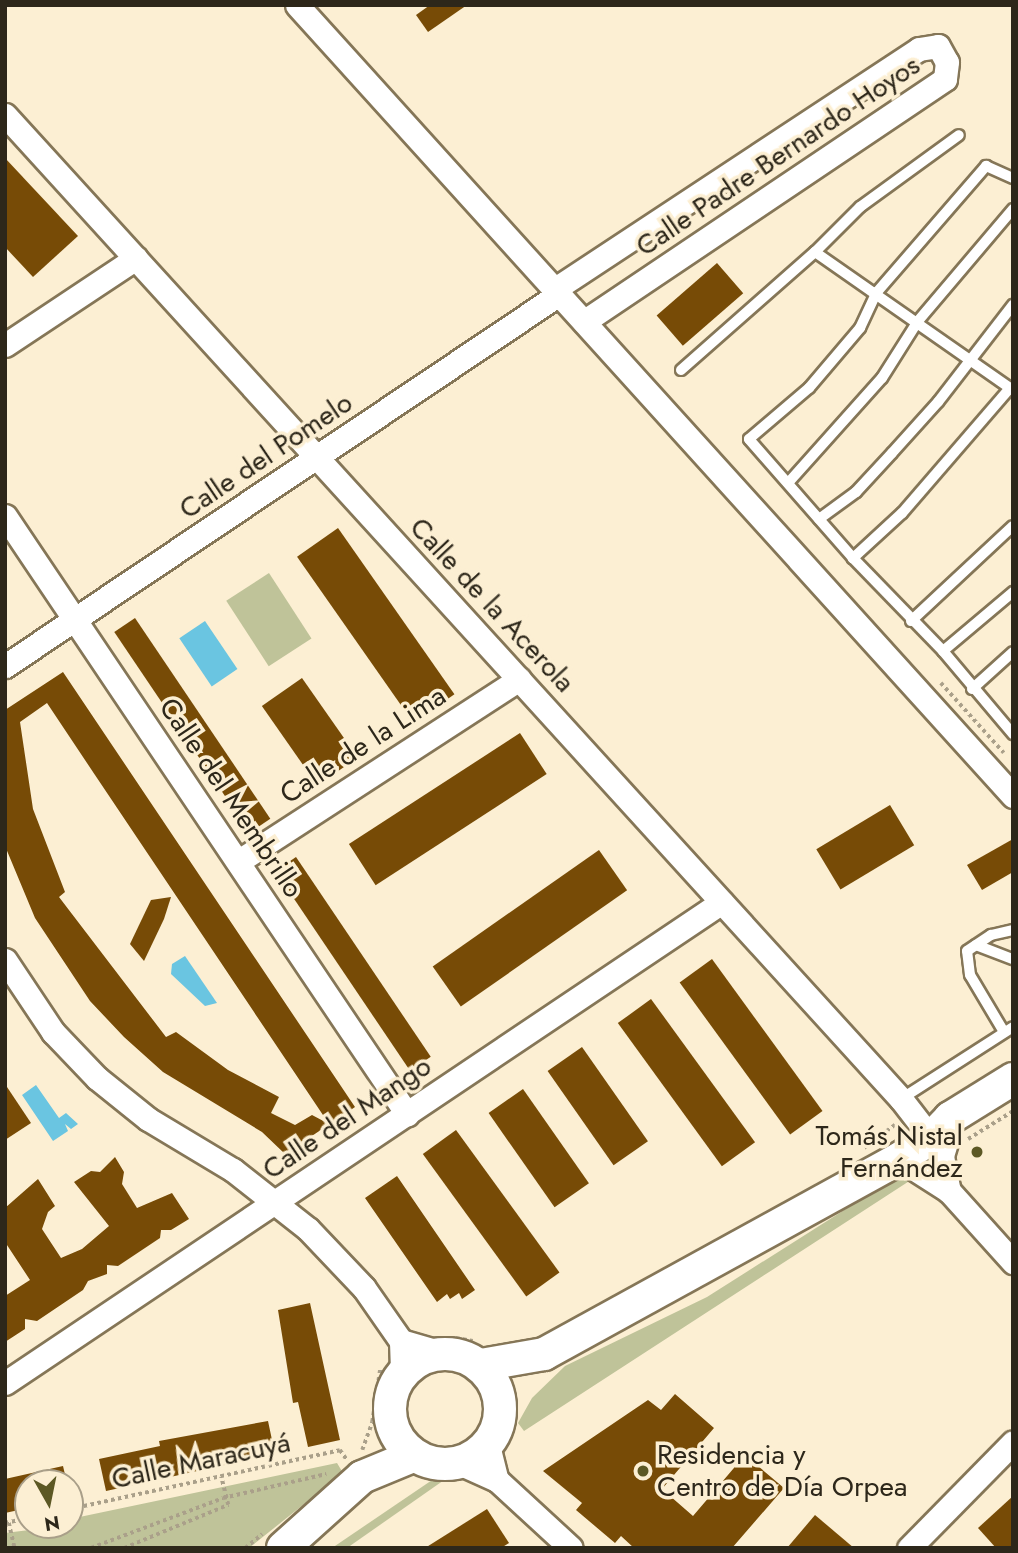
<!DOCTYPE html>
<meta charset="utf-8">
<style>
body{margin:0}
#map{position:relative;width:1018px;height:1553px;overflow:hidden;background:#fcefd3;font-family:Jost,sans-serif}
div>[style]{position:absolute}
.green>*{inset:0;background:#bfc399;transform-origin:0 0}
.water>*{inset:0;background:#6ac5e1;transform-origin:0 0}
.building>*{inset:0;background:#774b06;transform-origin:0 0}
.path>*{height:3.5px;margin-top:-1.75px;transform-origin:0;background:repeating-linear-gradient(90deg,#aaa08a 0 3.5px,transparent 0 7px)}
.roads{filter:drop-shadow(2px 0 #857657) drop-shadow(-2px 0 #857657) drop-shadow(0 2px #857657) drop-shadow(0 -2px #857657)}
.lane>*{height:10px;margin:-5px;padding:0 5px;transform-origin:5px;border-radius:5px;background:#fff}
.street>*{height:23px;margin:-11.5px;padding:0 11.5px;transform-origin:11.5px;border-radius:11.5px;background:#fff}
.secondary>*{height:32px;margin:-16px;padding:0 16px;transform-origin:16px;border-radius:16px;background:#fff}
.secondary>.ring{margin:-16px;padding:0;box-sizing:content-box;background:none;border:32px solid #fff;border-radius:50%}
.dots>*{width:19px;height:19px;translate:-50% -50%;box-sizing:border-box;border:4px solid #fcefd3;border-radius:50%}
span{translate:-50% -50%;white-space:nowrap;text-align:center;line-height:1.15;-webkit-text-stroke:7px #fcefd3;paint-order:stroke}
.street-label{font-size:28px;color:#2d271a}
.poi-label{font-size:28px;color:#2d271a}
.right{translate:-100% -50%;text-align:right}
.left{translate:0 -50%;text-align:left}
.frame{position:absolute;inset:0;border:7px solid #2d271a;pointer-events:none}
.north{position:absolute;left:14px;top:1469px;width:70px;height:70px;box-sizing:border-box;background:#fcefd3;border:2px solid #a99f89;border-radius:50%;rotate:171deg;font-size:19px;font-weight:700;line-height:28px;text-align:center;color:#2d271a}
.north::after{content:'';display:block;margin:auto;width:24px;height:32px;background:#5c5824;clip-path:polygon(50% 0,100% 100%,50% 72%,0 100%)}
</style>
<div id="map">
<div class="green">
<i style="left:269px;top:573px;width:78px;height:51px;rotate:57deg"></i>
<i style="clip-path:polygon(903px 1177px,914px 1178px,524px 1431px,518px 1423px,532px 1398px,565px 1366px,707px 1297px,890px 1181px)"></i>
<i style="clip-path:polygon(337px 1463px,343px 1473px,249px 1548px,5px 1548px,5px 1533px,70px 1525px,70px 1519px)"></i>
<i style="clip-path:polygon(441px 1474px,447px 1478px,347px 1548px,332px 1548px)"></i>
</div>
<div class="water">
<i style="left:205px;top:621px;width:58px;height:31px;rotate:56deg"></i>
<i style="clip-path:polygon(185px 956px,217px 1003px,205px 1006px,171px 974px,172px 964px)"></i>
<i style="clip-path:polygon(36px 1085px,59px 1118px,66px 1113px,78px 1124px,71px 1129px,65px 1124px,68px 1131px,53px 1141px,22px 1095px)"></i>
</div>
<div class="building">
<i style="clip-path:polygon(430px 5px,467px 5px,428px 32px,416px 15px)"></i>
<i style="clip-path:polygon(5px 158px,78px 236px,33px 277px,5px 247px)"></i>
<i style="left:717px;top:263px;width:40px;height:80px;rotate:49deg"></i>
<i style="left:338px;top:528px;width:203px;height:50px;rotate:55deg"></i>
<i style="left:135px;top:618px;width:242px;height:25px;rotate:56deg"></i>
<i style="clip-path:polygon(evenodd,63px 672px,355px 1107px,285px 1154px,262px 1132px,163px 1072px,124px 1037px,90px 1001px,35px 918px,5px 846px,5px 710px,63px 672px,47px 703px,95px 775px,329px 1124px,312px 1115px,295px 1125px,271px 1113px,279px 1097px,228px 1070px,176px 1032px,166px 1037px,59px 897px,65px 892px,33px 809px,20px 722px,47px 703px)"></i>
<i style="left:302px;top:678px;width:97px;height:49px;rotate:55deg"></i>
<i style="left:520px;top:733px;width:49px;height:204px;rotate:57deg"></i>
<i style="left:890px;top:805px;width:47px;height:86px;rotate:59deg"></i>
<i style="clip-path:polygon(1013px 839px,1013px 872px,982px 890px,967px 865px)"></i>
<i style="left:599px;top:850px;width:49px;height:203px;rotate:55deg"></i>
<i style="left:296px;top:857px;width:241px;height:25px;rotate:56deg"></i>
<i style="clip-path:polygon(171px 897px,164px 919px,144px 961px,130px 944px,151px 900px)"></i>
<i style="left:712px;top:959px;width:188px;height:40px;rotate:54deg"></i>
<i style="left:651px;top:999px;width:177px;height:41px;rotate:54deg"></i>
<i style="left:582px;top:1047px;width:115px;height:42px;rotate:55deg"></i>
<i style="clip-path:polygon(5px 1084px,31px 1123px,5px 1140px)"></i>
<i style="left:523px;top:1089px;width:115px;height:42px;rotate:55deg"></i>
<i style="left:456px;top:1130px;width:176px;height:41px;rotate:54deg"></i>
<i style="clip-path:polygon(115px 1157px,124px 1172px,122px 1184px,137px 1208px,172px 1193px,189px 1219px,171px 1230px,161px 1230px,160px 1238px,118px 1266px,107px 1265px,107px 1274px,88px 1281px,83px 1290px,37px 1321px,25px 1319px,25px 1329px,5px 1342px,5px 1296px,30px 1280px,5px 1242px,5px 1208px,38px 1179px,55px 1206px,48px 1212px,42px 1229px,61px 1258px,82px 1249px,109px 1226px,74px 1182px,91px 1171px,100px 1172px)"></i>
<i style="clip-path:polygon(397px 1176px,475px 1290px,462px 1299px,459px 1293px,450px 1299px,447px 1294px,437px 1302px,365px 1198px)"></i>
<i style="clip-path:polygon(310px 1303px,340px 1440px,308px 1447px,298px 1402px,293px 1403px,278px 1310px)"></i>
<i style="clip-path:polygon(675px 1394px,714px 1428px,662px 1489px,693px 1516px,745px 1455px,784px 1488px,732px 1548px,634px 1548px,621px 1536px,615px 1543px,576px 1510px,582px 1503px,543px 1471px,648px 1400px,661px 1410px)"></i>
<i style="clip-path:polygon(268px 1421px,275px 1454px,106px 1491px,99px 1459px,160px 1446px,159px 1441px)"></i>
<i style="clip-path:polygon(63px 1466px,67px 1483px,28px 1483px,28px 1508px,5px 1513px,5px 1479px)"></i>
<i style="clip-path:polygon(1013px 1496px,1013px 1548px,996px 1548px,978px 1528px)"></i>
<i style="clip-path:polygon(487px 1509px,509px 1543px,501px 1548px,425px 1548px)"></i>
<i style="clip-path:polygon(815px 1515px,854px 1548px,787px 1548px)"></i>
</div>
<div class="path">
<i style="left:941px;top:683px;width:94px;rotate:48deg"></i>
<i style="left:968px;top:1139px;width:53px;rotate:-31.9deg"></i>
<i style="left:864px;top:1148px;width:39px;rotate:-37deg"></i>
<i style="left:456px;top:1338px;width:17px;rotate:10deg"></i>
<i style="left:362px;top:1450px;width:30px;rotate:-70deg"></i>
<i style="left:372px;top:1422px;width:54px;rotate:-81.4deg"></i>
<i style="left:70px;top:1509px;width:276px;rotate:-12.3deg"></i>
<i style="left:340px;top:1450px;width:12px;rotate:55deg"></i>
<i style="left:5px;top:1523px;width:24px;rotate:-12deg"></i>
<i style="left:9px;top:1523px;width:26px;rotate:77deg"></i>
<i style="left:91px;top:1548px;width:141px;rotate:-20.7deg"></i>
<i style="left:223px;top:1498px;width:106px;rotate:-13.1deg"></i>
<i style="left:124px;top:1548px;width:113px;rotate:-22.5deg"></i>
<i style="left:228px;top:1505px;width:29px;rotate:-104deg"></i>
<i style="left:245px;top:1548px;width:22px;rotate:-39deg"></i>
</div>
<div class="roads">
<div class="lane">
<i style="left:815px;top:252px;width:64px;rotate:-45deg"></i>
<i style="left:860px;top:207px;width:122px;rotate:-36deg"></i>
<i style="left:681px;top:370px;width:179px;rotate:-41.4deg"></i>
<i style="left:815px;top:252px;width:241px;rotate:34.9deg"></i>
<i style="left:1010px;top:388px;width:165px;rotate:130.8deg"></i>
<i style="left:902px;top:513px;width:67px;rotate:137.4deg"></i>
<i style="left:853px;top:558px;width:158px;rotate:-131.2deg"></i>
<i style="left:749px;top:439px;width:79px;rotate:-40.4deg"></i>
<i style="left:809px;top:388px;width:79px;rotate:-49.6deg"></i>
<i style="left:860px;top:328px;width:40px;rotate:-65deg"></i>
<i style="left:877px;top:292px;width:167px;rotate:-49.1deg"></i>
<i style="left:986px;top:166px;width:30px;rotate:24deg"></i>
<i style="left:788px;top:483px;width:141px;rotate:-48.2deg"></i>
<i style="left:882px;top:378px;width:67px;rotate:-57.7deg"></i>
<i style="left:918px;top:321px;width:147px;rotate:-49.7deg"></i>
<i style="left:819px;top:519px;width:46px;rotate:-36.1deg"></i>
<i style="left:856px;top:492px;width:53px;rotate:-47.3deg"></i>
<i style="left:892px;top:453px;width:69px;rotate:-48deg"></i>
<i style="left:938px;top:402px;width:123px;rotate:-52.3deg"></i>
<i style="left:853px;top:558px;width:129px;rotate:45.9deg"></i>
<i style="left:943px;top:651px;width:109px;rotate:49.9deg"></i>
<i style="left:911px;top:621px;width:139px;rotate:-43deg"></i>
<i style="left:943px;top:651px;width:92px;rotate:-40.1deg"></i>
<i style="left:972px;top:689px;width:55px;rotate:-42.1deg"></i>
<i style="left:976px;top:945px;width:40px;rotate:21deg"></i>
<i style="left:1004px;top:1032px;width:66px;rotate:-120.8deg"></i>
<i style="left:970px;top:975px;width:24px;rotate:-97deg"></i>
<i style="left:967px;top:951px;width:29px;rotate:-34deg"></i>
<i style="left:991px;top:935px;width:23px;rotate:-13deg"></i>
<i style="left:901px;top:1099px;width:133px;rotate:-32.7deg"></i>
</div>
<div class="street">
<i style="left:297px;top:5px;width:1067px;rotate:47.85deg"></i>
<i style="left:5px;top:115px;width:1331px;rotate:47.68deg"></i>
<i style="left:901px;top:1099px;width:49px;rotate:52.4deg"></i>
<i style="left:555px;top:289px;width:436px;rotate:-33.4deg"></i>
<i style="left:919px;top:49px;width:19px;rotate:-9deg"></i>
<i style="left:938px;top:46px;width:18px;rotate:61deg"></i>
<i style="left:947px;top:62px;width:17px;rotate:97deg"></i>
<i style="left:945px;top:79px;width:435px;rotate:146.1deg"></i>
<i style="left:5px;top:345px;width:157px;rotate:-33.6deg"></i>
<i style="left:5px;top:516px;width:721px;rotate:56.09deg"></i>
<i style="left:5px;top:666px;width:667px;rotate:-33.88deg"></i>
<i style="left:239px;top:861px;width:334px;rotate:-33deg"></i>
<i style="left:5px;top:960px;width:87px;rotate:56.3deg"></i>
<i style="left:53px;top:1032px;width:64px;rotate:46.3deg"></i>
<i style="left:97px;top:1078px;width:65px;rotate:38.8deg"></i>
<i style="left:148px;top:1119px;width:99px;rotate:31deg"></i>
<i style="left:233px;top:1170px;width:95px;rotate:38.2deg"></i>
<i style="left:308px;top:1229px;width:81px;rotate:46.5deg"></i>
<i style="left:364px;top:1288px;width:65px;rotate:55.1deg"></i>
<i style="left:401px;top:1341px;width:32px;rotate:88deg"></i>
<i style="left:948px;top:1136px;width:21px;rotate:107deg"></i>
<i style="left:942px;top:1156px;width:36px;rotate:79deg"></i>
<i style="left:899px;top:1159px;width:59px;rotate:32.6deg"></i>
<i style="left:949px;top:1191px;width:96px;rotate:48deg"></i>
<i style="left:401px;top:1341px;width:43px;rotate:16.3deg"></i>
<i style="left:5px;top:1383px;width:863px;rotate:-33.86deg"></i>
<i style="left:488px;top:1445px;width:36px;rotate:76deg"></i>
<i style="left:459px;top:1463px;width:42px;rotate:24.1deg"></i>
<i style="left:497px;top:1480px;width:100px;rotate:42.6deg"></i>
<i style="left:909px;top:1548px;width:148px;rotate:-45.5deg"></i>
</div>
<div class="secondary">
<i class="ring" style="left:390px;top:1354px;width:78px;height:78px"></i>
<i style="left:481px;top:1365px;width:64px;rotate:-9.9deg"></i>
<i style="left:544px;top:1354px;width:405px;rotate:-28.8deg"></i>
<i style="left:899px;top:1159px;width:38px;rotate:-33deg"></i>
<i style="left:931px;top:1138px;width:28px;rotate:-46deg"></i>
<i style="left:950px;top:1118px;width:74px;rotate:-31.8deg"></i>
<i style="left:283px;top:1548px;width:106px;rotate:-41.9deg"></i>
<i style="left:362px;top:1477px;width:57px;rotate:-22.5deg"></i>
</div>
</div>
<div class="dots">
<i style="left:977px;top:1152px;background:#5c5824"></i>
<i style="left:643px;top:1471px;background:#5c5824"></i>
</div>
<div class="street-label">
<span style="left:778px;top:156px;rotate:-34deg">Calle Padre Bernardo Hoyos</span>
<span style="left:266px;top:456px;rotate:-34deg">Calle del Pomelo</span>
<span style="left:492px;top:605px;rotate:47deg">Calle de la Acerola</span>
<span style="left:363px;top:745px;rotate:-33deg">Calle de la Lima</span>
<span style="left:231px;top:798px;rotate:56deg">Calle del Membrillo</span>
<span style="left:347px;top:1118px;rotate:-34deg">Calle del Mango</span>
<span style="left:201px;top:1461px;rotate:-12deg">Calle Maracuyá</span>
</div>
<div class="poi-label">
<span class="right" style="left:963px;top:1152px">Tomás Nistal<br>Fernández</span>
<span class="left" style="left:657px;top:1471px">Residencia y<br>Centro de Día Orpea</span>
</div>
<div class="frame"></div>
<div class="north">N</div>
</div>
